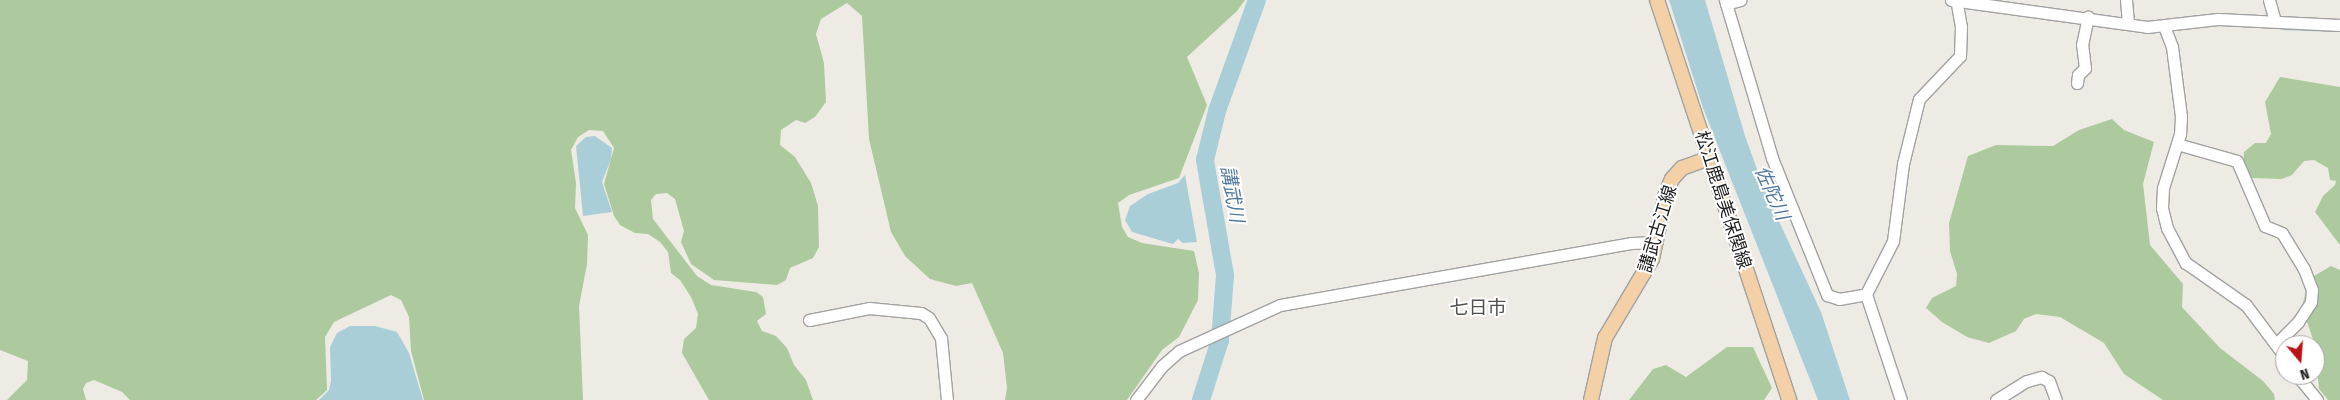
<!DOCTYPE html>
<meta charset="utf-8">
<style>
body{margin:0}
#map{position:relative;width:2340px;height:400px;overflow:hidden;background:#eeebe5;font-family:"Fira Sans Condensed","Noto Sans JP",sans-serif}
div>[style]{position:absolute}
.forest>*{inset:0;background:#acca9e}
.water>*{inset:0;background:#aaced8}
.stream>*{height:3px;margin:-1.5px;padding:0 1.5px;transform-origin:1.5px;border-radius:1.5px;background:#aaced8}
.river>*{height:18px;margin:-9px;padding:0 9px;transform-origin:9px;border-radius:9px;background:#aaced8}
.roads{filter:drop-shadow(1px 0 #a2a2a2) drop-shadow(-1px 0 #a2a2a2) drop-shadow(0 1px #a2a2a2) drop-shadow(0 -1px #a2a2a2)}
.minor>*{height:11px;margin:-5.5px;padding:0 5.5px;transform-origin:5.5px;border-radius:5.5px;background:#fff}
.major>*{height:14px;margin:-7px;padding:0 7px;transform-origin:7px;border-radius:7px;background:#f3d0a6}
span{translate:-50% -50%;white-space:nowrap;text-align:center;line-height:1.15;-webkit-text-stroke:4px #fff;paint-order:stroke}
.street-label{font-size:18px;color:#1e1e1e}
.water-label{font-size:19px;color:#51799e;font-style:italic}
.neighbourhood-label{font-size:19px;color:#515151}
.north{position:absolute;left:2275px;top:335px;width:50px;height:50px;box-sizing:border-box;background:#fff;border:1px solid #a5a5a5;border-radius:50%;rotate:162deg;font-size:14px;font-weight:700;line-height:20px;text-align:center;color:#1e1e1e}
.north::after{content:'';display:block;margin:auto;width:18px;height:22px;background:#ba1317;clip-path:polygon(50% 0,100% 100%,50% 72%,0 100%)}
</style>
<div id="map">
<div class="forest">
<i style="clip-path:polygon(0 0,1245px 0,1237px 11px,1187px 57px,1207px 105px,1179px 178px,1129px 195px,1118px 203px,1122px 227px,1128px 237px,1142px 243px,1194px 251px,1199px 273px,1198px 300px,1179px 337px,1162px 350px,1127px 400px,1005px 400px,1007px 388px,1003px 353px,972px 283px,956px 286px,930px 279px,905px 256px,891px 232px,869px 139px,862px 16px,847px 3px,821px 19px,816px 34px,824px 63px,826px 102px,815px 117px,805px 123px,796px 120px,781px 130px,780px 145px,795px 157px,811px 183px,818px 206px,819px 247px,813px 258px,790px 268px,786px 280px,777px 285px,714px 280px,691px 264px,681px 242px,684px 231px,675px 199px,667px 193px,656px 194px,651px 200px,653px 219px,697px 276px,711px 285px,756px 292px,763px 297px,766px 314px,757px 321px,762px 331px,776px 336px,787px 348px,794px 365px,806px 380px,813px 400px,709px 400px,682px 353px,684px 339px,696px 328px,698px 314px,691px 297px,680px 280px,671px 273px,668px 252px,660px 242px,648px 234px,635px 233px,620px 225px,614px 216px,604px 184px,614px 148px,603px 131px,589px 130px,578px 137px,571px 150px,576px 183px,575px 208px,588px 235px,587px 264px,579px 306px,583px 400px,424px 400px,411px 351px,409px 317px,401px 300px,391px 295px,334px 322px,325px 337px,327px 390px,316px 400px,130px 400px,122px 392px,94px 380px,86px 383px,83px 389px,86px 400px,7px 400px,27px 380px,28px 361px,0 350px)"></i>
<i style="clip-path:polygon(2280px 77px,2340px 87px,2340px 245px,2315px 212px,2323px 196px,2335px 185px,2336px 181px,2330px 180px,2328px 168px,2314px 160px,2304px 161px,2292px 175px,2282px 179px,2251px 178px,2243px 167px,2244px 152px,2255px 143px,2266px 143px,2271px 134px,2265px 102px)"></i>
<i style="clip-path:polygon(2112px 119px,2124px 130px,2154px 142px,2143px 184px,2150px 245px,2183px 284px,2182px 307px,2220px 348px,2263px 381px,2274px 394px,2275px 400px,2163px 400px,2124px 374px,2104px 343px,2060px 317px,2036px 314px,2024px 319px,2016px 331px,1989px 343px,1967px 337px,1942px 322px,1926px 308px,1932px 298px,1956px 286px,1957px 274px,1950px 251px,1949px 223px,1968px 156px,1996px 145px,2053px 146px,2079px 130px)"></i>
<i style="clip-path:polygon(2331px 266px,2340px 270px,2340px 400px,2328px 400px,2319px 389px,2315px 345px,2302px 307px,2309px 279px)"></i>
<i style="clip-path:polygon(1727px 347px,1753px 347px,1772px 388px,1764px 400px,1629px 400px,1653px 369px,1666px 365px,1686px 377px)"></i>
</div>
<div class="water">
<i style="clip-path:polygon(1669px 0,1705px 0,1745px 136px,1765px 191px,1821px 312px,1850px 400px,1818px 400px,1703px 108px)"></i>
<i style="clip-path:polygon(595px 136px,612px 148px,611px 159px,602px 182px,612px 212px,583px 216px,576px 146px,586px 137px)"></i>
<i style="clip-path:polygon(1185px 175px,1197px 242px,1183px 243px,1178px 239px,1173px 244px,1132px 232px,1125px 220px,1130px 206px,1148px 194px,1178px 183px)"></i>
<i style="clip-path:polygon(350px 326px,375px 326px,397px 332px,409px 353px,423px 400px,319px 400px,329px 390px,331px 381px,330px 347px,337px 333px)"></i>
</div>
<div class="stream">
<i style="left:2281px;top:28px;width:53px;rotate:2.2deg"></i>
</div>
<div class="river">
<i style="left:1201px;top:400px;width:63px;rotate:-72.4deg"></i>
<i style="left:1220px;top:340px;width:65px;rotate:-85.6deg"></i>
<i style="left:1225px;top:275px;width:117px;rotate:-99.9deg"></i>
<i style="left:1205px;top:160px;width:50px;rotate:-76.2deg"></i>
<i style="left:1217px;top:111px;width:118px;rotate:-70.2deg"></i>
</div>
<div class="roads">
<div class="minor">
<i style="left:1725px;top:0;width:165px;rotate:73.4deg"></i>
<i style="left:1772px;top:158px;width:148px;rotate:68.1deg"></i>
<i style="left:1827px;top:295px;width:13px;rotate:18deg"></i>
<i style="left:1839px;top:299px;width:27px;rotate:-10deg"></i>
<i style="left:1951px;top:0;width:198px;rotate:7.8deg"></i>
<i style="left:2147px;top:27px;width:71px;rotate:-6.4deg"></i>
<i style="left:2218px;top:19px;width:122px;rotate:2.8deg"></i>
<i style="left:2126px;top:0;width:24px;rotate:85deg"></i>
<i style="left:2269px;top:0;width:22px;rotate:74deg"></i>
<i style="left:1726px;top:4px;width:15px;rotate:-16deg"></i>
<i style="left:2164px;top:26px;width:22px;rotate:69deg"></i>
<i style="left:2172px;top:47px;width:70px;rotate:82.6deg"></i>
<i style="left:2181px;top:116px;width:18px;rotate:93deg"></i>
<i style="left:2180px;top:134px;width:57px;rotate:107.5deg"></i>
<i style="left:2163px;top:188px;width:20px;rotate:93deg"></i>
<i style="left:2162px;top:208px;width:21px;rotate:76deg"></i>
<i style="left:2167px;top:228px;width:40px;rotate:62deg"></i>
<i style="left:2186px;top:263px;width:73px;rotate:35deg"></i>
<i style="left:2246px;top:305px;width:65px;rotate:53.1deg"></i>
<i style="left:2077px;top:83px;width:8px;rotate:-83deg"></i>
<i style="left:2078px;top:75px;width:10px;rotate:-45deg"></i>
<i style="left:2085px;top:68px;width:23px;rotate:-97deg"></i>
<i style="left:2082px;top:45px;width:29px;rotate:-78deg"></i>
<i style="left:2177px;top:144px;width:62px;rotate:15.8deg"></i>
<i style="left:2237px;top:161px;width:71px;rotate:66.7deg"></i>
<i style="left:2265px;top:226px;width:18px;rotate:22deg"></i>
<i style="left:2282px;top:233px;width:42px;rotate:58.6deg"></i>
<i style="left:2304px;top:269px;width:22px;rotate:69deg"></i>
<i style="left:2312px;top:290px;width:12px;rotate:95deg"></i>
<i style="left:2311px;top:302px;width:24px;rotate:123deg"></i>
<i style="left:2298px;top:322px;width:31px;rotate:135deg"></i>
<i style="left:809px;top:320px;width:61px;rotate:-11.3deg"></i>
<i style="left:869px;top:308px;width:52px;rotate:5.5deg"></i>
<i style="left:921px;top:313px;width:9px;rotate:32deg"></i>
<i style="left:929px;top:318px;width:23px;rotate:59deg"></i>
<i style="left:941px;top:338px;width:62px;rotate:84.5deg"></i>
<i style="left:2297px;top:375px;width:32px;rotate:51deg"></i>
<i style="left:1136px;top:400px;width:43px;rotate:-52.6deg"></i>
<i style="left:1162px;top:366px;width:23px;rotate:-41deg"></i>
<i style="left:1179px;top:351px;width:111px;rotate:-24.5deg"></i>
<i style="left:1280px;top:305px;width:356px;rotate:-10deg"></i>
<i style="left:1631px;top:243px;width:25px;rotate:-2deg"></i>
<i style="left:1901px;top:400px;width:112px;rotate:-108.3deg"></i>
<i style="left:1866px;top:294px;width:59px;rotate:-63deg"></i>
<i style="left:1893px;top:241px;width:78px;rotate:-82.6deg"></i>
<i style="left:1903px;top:164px;width:67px;rotate:-76.2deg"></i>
<i style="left:1919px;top:99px;width:59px;rotate:-46.4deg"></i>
<i style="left:1960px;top:56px;width:29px;rotate:-88deg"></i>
<i style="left:1961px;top:27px;width:27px;rotate:-100deg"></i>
<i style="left:1996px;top:400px;width:36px;rotate:-32deg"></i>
<i style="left:2027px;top:381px;width:15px;rotate:-16deg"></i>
<i style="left:2041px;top:377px;width:9px;rotate:27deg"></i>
<i style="left:2049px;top:381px;width:20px;rotate:70deg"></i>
</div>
<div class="major">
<i style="left:1657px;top:0;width:421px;rotate:71.7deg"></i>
<i style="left:1591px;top:400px;width:64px;rotate:-77.3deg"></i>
<i style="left:1605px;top:338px;width:92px;rotate:-59.3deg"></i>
<i style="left:1652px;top:259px;width:67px;rotate:-78deg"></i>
<i style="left:1666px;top:193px;width:15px;rotate:-67deg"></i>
<i style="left:1672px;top:179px;width:15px;rotate:-48deg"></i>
<i style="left:1682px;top:168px;width:30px;rotate:-20deg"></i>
</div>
</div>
<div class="street-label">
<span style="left:1723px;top:200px;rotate:72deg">松江鹿島美保関線</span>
<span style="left:1658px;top:229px;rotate:-73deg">講武古江線</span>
</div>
<div class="water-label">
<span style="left:1772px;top:193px;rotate:66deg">佐陀川</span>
<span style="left:1232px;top:194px;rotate:80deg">講武川</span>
</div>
<div class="neighbourhood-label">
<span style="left:1478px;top:308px">七日市</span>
</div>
<div class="north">N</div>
</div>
